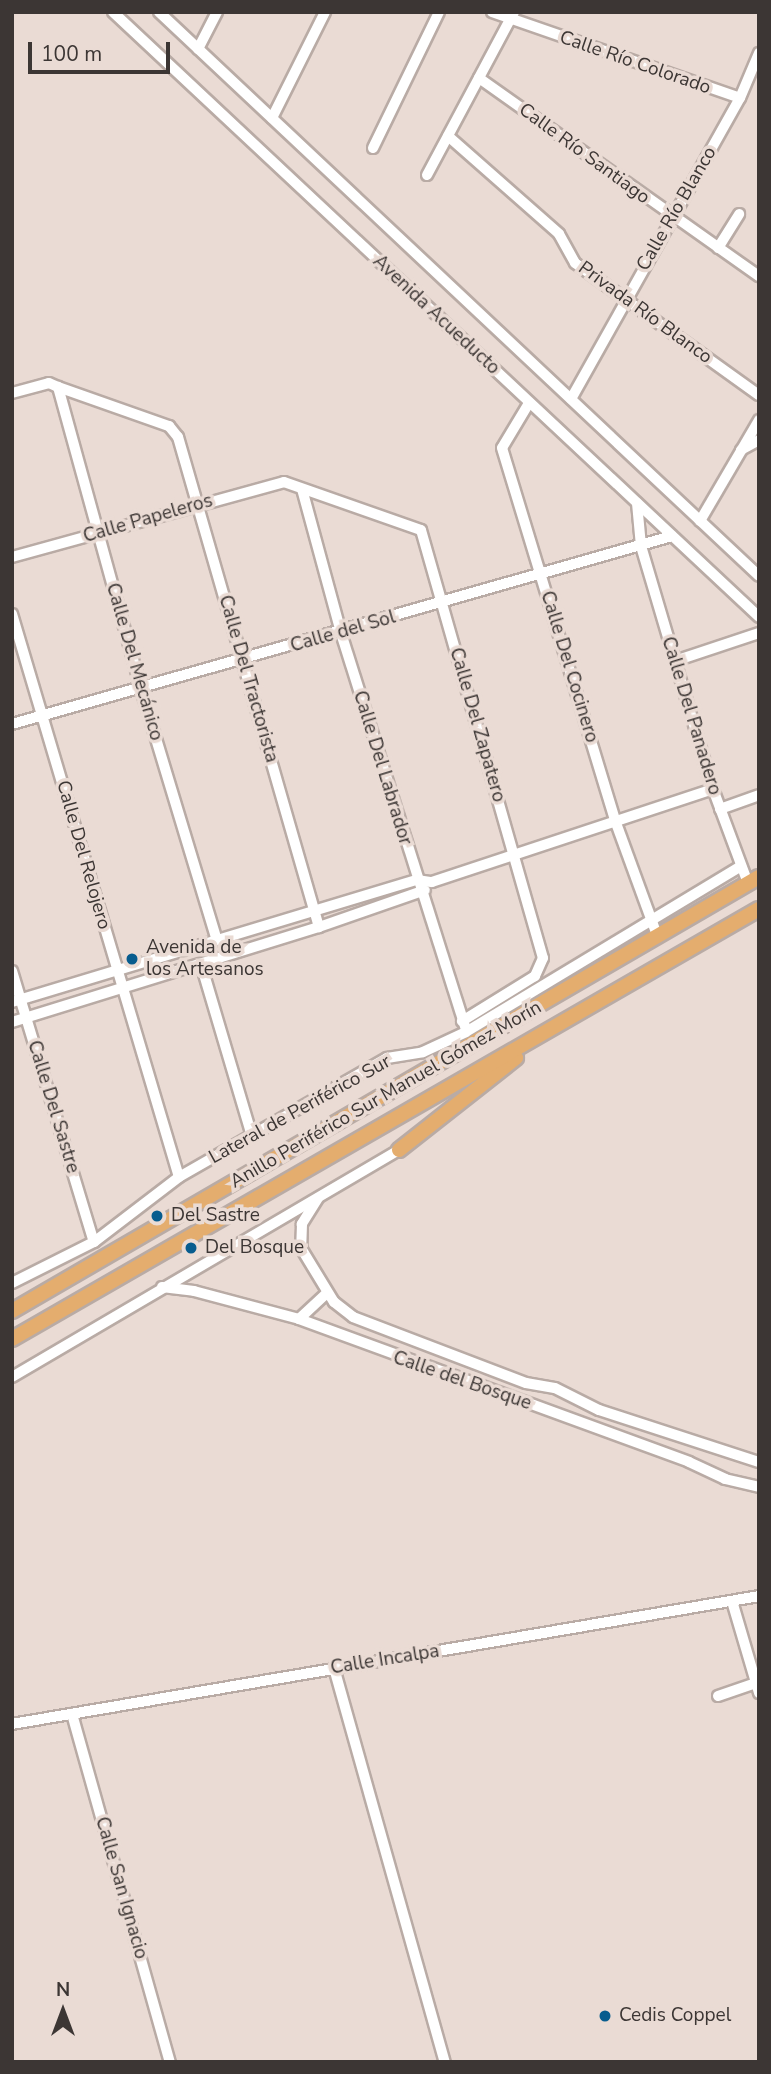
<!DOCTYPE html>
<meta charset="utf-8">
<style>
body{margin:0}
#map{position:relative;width:771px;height:2074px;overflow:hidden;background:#eadbd4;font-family:"Nunito Sans",sans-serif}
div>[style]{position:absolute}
.roads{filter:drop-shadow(2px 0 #b9aba5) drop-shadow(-2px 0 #b9aba5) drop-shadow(0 2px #b9aba5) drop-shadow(0 -2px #b9aba5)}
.minor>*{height:10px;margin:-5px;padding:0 5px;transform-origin:5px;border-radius:5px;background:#fff}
.highway>*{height:14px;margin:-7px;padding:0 7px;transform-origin:7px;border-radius:7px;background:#e4ad6e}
.dots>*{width:19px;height:19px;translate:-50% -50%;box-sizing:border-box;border:4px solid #eadbd4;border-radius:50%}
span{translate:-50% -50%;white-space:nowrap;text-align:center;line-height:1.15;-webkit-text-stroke:7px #eadbd4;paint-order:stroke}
.street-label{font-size:19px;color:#3c3634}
.poi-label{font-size:19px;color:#3c3634}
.left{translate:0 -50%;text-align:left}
.frame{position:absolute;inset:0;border:14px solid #3c3634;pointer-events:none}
.north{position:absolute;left:28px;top:1976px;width:70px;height:70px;-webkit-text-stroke:5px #eadbd4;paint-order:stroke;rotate:0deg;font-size:19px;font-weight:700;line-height:28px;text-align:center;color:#3c3634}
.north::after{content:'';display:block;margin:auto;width:24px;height:32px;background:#3c3634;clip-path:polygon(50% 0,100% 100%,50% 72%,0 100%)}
.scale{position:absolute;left:28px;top:42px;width:142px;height:32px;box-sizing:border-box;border:4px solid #3c3634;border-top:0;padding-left:9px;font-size:21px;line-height:24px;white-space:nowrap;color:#3c3634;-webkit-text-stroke:5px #eadbd4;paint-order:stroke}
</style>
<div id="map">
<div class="roads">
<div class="minor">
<i style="left:113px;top:12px;width:885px;rotate:43.12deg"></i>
<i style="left:159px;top:12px;width:823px;rotate:43.23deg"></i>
<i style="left:492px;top:12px;width:262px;rotate:19.1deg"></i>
<i style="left:198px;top:49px;width:42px;rotate:-62.8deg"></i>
<i style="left:479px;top:78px;width:343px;rotate:35.3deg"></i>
<i style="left:272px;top:118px;width:119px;rotate:-63.4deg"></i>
<i style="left:448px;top:136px;width:148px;rotate:41.4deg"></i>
<i style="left:559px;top:234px;width:33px;rotate:61deg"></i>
<i style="left:575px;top:263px;width:226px;rotate:35.7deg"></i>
<i style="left:373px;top:148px;width:151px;rotate:-64.1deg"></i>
<i style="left:427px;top:175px;width:185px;rotate:-61.9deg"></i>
<i style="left:718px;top:248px;width:40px;rotate:-58deg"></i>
<i style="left:58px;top:387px;width:118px;rotate:19.4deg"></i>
<i style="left:169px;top:426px;width:14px;rotate:51deg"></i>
<i style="left:178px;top:437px;width:510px;rotate:73.95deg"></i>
<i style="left:12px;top:393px;width:38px;rotate:-15deg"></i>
<i style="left:49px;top:383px;width:10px;rotate:24deg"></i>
<i style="left:58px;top:387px;width:313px;rotate:74.6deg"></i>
<i style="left:141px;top:689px;width:262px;rotate:73.2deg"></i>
<i style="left:571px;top:399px;width:345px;rotate:-60.7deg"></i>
<i style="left:740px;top:98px;width:49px;rotate:-67.1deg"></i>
<i style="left:529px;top:403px;width:52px;rotate:121deg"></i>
<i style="left:502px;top:448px;width:392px;rotate:73.1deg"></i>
<i style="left:616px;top:823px;width:119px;rotate:69.9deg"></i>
<i style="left:741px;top:450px;width:21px;rotate:-29deg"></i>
<i style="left:302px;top:489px;width:149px;rotate:74.8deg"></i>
<i style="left:341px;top:633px;width:413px;rotate:72.5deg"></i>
<i style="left:637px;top:503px;width:43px;rotate:84.7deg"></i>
<i style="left:641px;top:546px;width:253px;rotate:73.5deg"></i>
<i style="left:713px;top:789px;width:100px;rotate:69.6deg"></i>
<i style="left:700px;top:521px;width:117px;rotate:-59.7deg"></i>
<i style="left:12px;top:557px;width:282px;rotate:-15.4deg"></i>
<i style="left:284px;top:482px;width:145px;rotate:19.3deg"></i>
<i style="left:421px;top:530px;width:445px;rotate:74.1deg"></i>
<i style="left:543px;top:958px;width:20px;rotate:114deg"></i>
<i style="left:535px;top:976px;width:86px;rotate:148.3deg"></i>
<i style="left:12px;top:614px;width:587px;rotate:73.48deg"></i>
<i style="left:675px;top:661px;width:89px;rotate:-18.4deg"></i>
<i style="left:12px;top:724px;width:686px;rotate:-15.9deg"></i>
<i style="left:720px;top:809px;width:41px;rotate:-19.7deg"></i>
<i style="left:201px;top:964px;width:179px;rotate:73.5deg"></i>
<i style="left:12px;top:971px;width:283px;rotate:73.2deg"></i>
<i style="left:12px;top:1002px;width:423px;rotate:-16.8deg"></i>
<i style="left:417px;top:880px;width:15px;rotate:8deg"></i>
<i style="left:432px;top:882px;width:296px;rotate:-18.3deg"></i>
<i style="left:12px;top:1022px;width:321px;rotate:-17.2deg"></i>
<i style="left:319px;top:927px;width:112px;rotate:-19.2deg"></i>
<i style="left:318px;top:1198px;width:31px;rotate:122deg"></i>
<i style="left:302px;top:1224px;width:24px;rotate:92deg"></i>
<i style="left:301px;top:1248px;width:63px;rotate:58.6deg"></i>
<i style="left:334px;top:1302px;width:24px;rotate:38deg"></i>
<i style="left:353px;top:1317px;width:185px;rotate:20.9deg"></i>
<i style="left:526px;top:1383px;width:29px;rotate:10deg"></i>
<i style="left:555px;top:1388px;width:49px;rotate:26.6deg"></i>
<i style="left:599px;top:1410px;width:168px;rotate:18deg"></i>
<i style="left:12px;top:1283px;width:92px;rotate:-26.6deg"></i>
<i style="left:94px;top:1242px;width:107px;rotate:-37.4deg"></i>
<i style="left:179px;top:1177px;width:240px;rotate:-29.8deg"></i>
<i style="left:387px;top:1058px;width:36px;rotate:-9deg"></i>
<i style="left:423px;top:1052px;width:47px;rotate:-24.9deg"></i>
<i style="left:466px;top:1032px;width:321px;rotate:-31.1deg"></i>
<i style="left:162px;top:1287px;width:32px;rotate:7deg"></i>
<i style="left:194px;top:1291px;width:109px;rotate:14.9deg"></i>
<i style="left:299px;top:1319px;width:415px;rotate:20.1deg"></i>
<i style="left:689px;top:1462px;width:40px;rotate:25deg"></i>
<i style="left:725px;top:1479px;width:35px;rotate:13deg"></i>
<i style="left:299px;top:1319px;width:38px;rotate:-43deg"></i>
<i style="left:12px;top:1377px;width:449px;rotate:-30.4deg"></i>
<i style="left:732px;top:1601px;width:96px;rotate:73.6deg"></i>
<i style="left:334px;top:1668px;width:409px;rotate:74.3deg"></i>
<i style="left:718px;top:1696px;width:40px;rotate:-18.9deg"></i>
<i style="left:72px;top:1714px;width:362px;rotate:74.3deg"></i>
<i style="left:12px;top:1724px;width:758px;rotate:-9.72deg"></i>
</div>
<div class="highway">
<i style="left:399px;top:1150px;width:149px;rotate:-38.2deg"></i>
<i style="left:12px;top:1311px;width:864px;rotate:-30.16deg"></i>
<i style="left:12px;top:1339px;width:862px;rotate:-29.93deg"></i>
</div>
</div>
<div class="dots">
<i style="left:132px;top:959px;background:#075c8e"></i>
<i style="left:157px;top:1216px;background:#075c8e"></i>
<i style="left:191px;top:1248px;background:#075c8e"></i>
<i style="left:605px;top:2016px;background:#075c8e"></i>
</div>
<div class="street-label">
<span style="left:635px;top:63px;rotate:19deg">Calle Río Colorado</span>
<span style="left:584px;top:154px;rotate:36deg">Calle Río Santiago</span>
<span style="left:677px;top:209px;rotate:-60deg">Calle Río Blanco</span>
<span style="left:645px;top:313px;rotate:36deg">Privada Río Blanco</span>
<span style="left:436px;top:315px;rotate:43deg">Avenida Acueducto</span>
<span style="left:148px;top:519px;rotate:-16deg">Calle Papeleros</span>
<span style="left:343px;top:632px;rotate:-16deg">Calle del Sol</span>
<span style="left:134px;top:662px;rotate:74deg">Calle Del Mecánico</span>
<span style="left:569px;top:667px;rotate:73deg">Calle Del Cocinero</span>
<span style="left:248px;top:679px;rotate:74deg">Calle Del Tractorista</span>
<span style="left:691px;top:716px;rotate:73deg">Calle Del Panadero</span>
<span style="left:477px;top:725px;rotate:74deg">Calle Del Zapatero</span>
<span style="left:382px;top:768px;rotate:73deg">Calle Del Labrador</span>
<span style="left:83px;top:855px;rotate:74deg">Calle Del Relojero</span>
<span style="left:386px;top:1095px;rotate:-30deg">Anillo Periférico Sur Manuel Gómez Morín</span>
<span style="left:53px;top:1107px;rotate:73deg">Calle Del Sastre</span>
<span style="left:300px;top:1110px;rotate:-29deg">Lateral de Periférico Sur</span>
<span style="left:462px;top:1381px;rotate:19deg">Calle del Bosque</span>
<span style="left:385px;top:1660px;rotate:-9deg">Calle Incalpa</span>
<span style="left:121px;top:1888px;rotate:74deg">Calle San Ignacio</span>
</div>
<div class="poi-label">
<span class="left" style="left:146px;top:959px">Avenida de<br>los Artesanos</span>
<span class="left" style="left:171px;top:1216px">Del Sastre</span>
<span class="left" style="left:205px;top:1248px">Del Bosque</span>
<span class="left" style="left:619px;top:2016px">Cedis Coppel</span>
</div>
<div class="frame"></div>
<div class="north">N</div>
<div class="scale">100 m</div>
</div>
